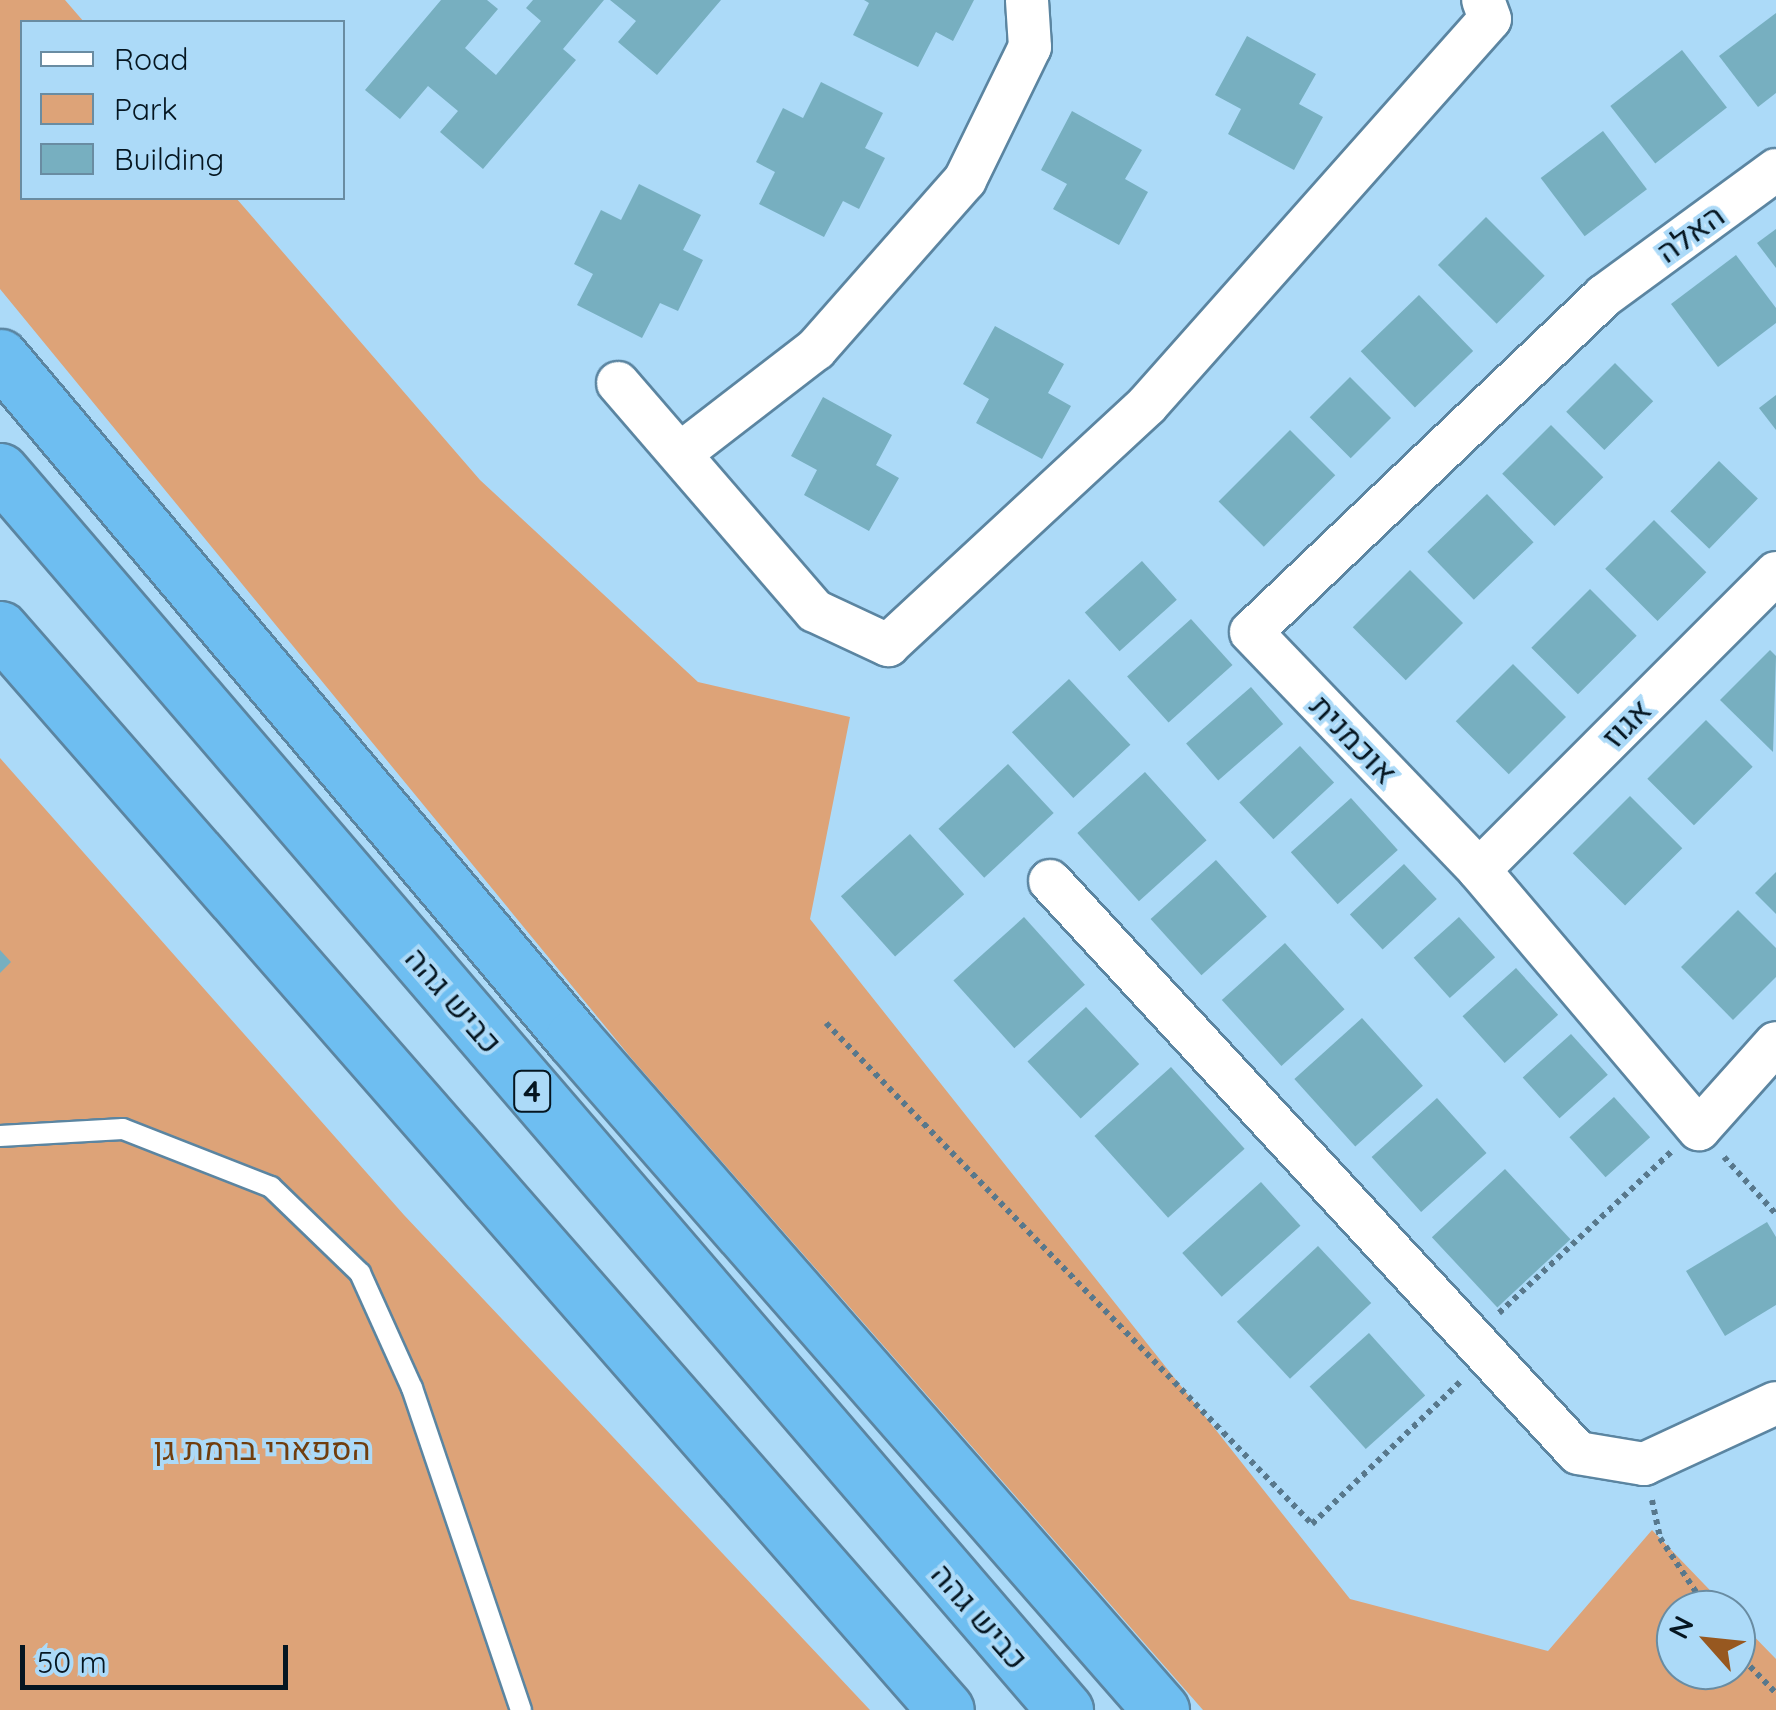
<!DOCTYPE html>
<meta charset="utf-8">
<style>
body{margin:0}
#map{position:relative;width:1776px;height:1710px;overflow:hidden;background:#acdaf8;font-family:Quicksand,Heebo,sans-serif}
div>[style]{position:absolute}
.green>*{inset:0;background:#dda378}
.building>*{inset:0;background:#77afc0;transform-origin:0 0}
.path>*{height:6px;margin-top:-3px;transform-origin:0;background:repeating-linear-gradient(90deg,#58788c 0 5px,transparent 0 10px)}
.roads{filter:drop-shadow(2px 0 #5b85a1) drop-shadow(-2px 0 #5b85a1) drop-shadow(0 2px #5b85a1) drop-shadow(0 -2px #5b85a1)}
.lane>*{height:20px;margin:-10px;padding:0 10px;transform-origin:10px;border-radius:10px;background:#fff}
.street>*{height:42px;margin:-21px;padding:0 21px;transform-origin:21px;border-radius:21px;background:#fff}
.highway>*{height:55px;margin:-27.5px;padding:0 27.5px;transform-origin:27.5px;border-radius:27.5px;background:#6ebef1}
span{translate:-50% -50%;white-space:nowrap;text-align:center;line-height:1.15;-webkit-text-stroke:8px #acdaf8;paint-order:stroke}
.shield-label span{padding:2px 8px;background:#acdaf8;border:2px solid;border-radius:8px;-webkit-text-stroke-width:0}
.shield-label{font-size:30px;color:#051621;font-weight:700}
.street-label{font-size:32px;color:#051621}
.park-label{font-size:32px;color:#703d0d}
.legend{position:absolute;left:20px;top:20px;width:325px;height:180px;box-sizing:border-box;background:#acdaf8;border:2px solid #698ca2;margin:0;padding:12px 18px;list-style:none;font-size:30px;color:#051621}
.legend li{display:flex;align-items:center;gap:20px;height:50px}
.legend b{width:50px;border:2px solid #698ca2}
.north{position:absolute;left:1656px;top:1590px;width:100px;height:100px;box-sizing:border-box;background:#acdaf8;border:2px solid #698ca2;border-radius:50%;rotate:297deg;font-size:28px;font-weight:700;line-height:40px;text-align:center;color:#051621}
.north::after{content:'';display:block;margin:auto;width:35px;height:45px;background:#975820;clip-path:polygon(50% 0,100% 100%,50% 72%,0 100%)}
.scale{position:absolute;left:20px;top:1645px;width:268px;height:45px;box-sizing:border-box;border:5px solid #051621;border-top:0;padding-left:12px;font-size:30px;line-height:35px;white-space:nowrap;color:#051621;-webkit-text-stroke:8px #acdaf8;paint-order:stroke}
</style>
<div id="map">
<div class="green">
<i style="clip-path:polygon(0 0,65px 0,84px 22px,22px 22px,22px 198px,236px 198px,480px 480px,698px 682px,850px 717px,810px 919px,1350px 1599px,1548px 1651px,1652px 1530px,1729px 1610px,1676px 1610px,1676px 1670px,1736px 1670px,1736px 1618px,1776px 1659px,1776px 1710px,1203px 1710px,632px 1059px,0 289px)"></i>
<i style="clip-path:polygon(0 758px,404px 1215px,870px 1710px,0 1710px)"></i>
</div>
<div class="building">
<i style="clip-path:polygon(441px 0,487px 0,498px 9px,465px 48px,496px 75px,541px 21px,526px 8px,533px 0,604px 0,563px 49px,576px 60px,483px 169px,440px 132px,458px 111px,428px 86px,400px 119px,365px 90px)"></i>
<i style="clip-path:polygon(610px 0,721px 0,657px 75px,618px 42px,636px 21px)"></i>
<i style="clip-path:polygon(864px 0,974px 0,953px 41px,936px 32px,918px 67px,853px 35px,869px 3px)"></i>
<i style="clip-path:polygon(1776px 13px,1776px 93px,1758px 107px,1719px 56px)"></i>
<i style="clip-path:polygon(1247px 36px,1316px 74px,1299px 104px,1323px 117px,1294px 170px,1228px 134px,1241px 109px,1215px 95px)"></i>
<i style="left:1682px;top:50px;width:73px;height:91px;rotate:52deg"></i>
<i style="clip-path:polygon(821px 82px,883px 113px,865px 148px,885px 158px,859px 209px,843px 201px,824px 237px,759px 204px,775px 172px,756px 162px,783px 108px,803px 118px)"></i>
<i style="clip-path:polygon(1072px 111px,1142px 150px,1125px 179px,1148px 192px,1119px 245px,1053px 209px,1067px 184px,1041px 170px)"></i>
<i style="left:1603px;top:131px;width:73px;height:78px;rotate:53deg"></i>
<i style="clip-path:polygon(639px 184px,701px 215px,683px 250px,703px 260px,678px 311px,660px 303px,642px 338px,577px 305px,593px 274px,574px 264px,601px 210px,621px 220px)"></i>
<i style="left:1486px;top:217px;width:83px;height:68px;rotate:45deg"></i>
<i style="clip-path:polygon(1776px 229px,1776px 268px,1757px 243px)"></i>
<i style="clip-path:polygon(1736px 255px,1776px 308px,1776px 323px,1718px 367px,1671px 304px)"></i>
<i style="left:1419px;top:295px;width:78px;height:81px;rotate:46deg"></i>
<i style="clip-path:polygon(995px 326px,1064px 364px,1048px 393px,1071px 406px,1042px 459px,976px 423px,989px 399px,963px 384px)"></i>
<i style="left:1615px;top:363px;width:54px;height:69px;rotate:45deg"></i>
<i style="left:1350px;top:377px;width:58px;height:57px;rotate:45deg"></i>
<i style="clip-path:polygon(1776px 395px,1776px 430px,1759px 408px)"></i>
<i style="clip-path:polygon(823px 397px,892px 435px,876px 465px,899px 478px,869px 531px,804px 495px,817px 470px,791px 456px)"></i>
<i style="left:1551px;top:425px;width:74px;height:69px;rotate:45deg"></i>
<i style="left:1290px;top:430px;width:64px;height:101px;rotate:45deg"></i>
<i style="left:1719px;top:461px;width:54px;height:70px;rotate:44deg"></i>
<i style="left:1487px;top:494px;width:67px;height:83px;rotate:46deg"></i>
<i style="left:1654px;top:520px;width:74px;height:69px;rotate:45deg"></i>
<i style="left:1142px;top:561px;width:52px;height:77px;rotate:48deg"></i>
<i style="left:1410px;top:570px;width:75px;height:81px;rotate:45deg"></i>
<i style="left:1590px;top:589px;width:66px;height:83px;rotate:45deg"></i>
<i style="left:1191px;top:619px;width:62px;height:86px;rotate:48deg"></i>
<i style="clip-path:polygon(1770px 650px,1776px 656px,1773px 752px,1720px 700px)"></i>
<i style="left:1513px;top:664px;width:75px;height:81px;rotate:45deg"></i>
<i style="left:1069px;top:679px;width:90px;height:78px;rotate:47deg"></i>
<i style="left:1251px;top:687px;width:49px;height:86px;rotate:49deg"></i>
<i style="left:1706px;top:720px;width:66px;height:83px;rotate:45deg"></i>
<i style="left:1300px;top:746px;width:50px;height:83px;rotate:47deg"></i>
<i style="left:1008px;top:764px;width:67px;height:95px;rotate:47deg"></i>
<i style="left:1145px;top:772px;width:92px;height:91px;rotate:48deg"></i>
<i style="left:1630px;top:796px;width:74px;height:81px;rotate:45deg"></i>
<i style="left:1351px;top:798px;width:70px;height:81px;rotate:48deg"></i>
<i style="left:910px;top:834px;width:81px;height:93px;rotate:48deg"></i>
<i style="left:1216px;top:860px;width:76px;height:88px;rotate:48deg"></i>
<i style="left:1404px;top:864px;width:48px;height:74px;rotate:47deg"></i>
<i style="clip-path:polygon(1776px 872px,1776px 914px,1755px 893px)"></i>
<i style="clip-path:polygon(1738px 910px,1776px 948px,1776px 977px,1733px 1020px,1681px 967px)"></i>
<i style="left:1024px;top:917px;width:91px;height:95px;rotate:48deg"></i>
<i style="left:1459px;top:917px;width:54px;height:61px;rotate:48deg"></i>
<i style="left:1285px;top:943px;width:89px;height:85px;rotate:48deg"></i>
<i style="clip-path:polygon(0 950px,11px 962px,0 973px)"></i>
<i style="left:1516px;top:968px;width:63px;height:72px;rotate:48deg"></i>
<i style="left:1086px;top:1007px;width:78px;height:80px;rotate:47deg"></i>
<i style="left:1362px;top:1018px;width:91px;height:91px;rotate:48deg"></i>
<i style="left:1571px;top:1034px;width:55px;height:65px;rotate:48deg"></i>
<i style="left:1171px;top:1067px;width:110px;height:103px;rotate:48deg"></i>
<i style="left:1614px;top:1097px;width:54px;height:60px;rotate:48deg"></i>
<i style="left:1437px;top:1098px;width:74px;height:88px;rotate:48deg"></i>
<i style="left:1505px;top:1169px;width:96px;height:100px;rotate:47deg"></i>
<i style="left:1261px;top:1182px;width:59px;height:106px;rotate:48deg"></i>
<i style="clip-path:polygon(1767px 1222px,1776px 1237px,1776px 1305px,1725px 1336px,1686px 1271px)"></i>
<i style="left:1318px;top:1246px;width:78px;height:111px;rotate:47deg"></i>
<i style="left:1369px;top:1333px;width:84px;height:80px;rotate:48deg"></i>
</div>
<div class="path">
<i style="left:826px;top:1023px;width:698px;rotate:45.87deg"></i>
<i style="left:1312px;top:1524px;width:207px;rotate:-43.8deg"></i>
<i style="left:1724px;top:1157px;width:77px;rotate:47.6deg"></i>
<i style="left:1499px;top:1313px;width:237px;rotate:-43.1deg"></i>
<i style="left:1652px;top:1500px;width:39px;rotate:78deg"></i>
<i style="left:1660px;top:1538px;width:87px;rotate:56.3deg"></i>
<i style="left:1736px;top:1652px;width:57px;rotate:45.7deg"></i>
</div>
<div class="roads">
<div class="lane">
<i style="left:0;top:1136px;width:123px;rotate:-3.3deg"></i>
<i style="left:123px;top:1129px;width:159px;rotate:21.4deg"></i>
<i style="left:271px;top:1187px;width:124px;rotate:44deg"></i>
<i style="left:360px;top:1273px;width:126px;rotate:65.7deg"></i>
<i style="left:412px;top:1388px;width:340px;rotate:71.3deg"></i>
</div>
<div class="street">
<i style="left:1776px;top:170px;width:213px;rotate:143.8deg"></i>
<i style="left:1604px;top:296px;width:487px;rotate:136.4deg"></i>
<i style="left:1251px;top:632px;width:330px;rotate:46.2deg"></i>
<i style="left:1479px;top:870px;width:340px;rotate:49.7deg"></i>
<i style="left:1699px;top:1129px;width:115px;rotate:-48.2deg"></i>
<i style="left:618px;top:383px;width:301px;rotate:49.2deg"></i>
<i style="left:815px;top:611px;width:81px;rotate:25deg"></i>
<i style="left:888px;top:645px;width:353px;rotate:-42.8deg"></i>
<i style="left:1147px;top:405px;width:516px;rotate:-48.38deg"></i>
<i style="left:1490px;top:19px;width:20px;rotate:-110deg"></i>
<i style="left:681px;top:453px;width:170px;rotate:-37.6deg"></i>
<i style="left:816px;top:349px;width:225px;rotate:-48.6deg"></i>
<i style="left:965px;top:180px;width:148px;rotate:-64deg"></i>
<i style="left:1030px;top:47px;width:47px;rotate:-93.7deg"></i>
<i style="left:1479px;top:870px;width:420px;rotate:-45deg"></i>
<i style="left:1050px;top:881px;width:778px;rotate:47.29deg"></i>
<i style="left:1578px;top:1453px;width:67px;rotate:9.5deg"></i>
<i style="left:1644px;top:1464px;width:145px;rotate:-24.8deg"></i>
</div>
<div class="highway">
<i style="left:0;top:357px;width:890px;rotate:49.92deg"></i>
<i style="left:573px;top:1038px;width:893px;rotate:48.81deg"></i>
<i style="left:0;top:471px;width:1634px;rotate:49.32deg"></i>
<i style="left:0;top:629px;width:1436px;rotate:48.81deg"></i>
</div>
</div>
<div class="shield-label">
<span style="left:532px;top:1091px">4</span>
</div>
<div class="street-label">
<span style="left:1690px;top:233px;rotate:-36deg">האלה</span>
<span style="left:1626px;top:723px;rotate:-45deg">אגוז</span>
<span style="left:1354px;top:739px;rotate:46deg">אוכמנית</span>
<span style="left:454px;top:1000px;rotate:49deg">כביש גהה</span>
<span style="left:980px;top:1616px;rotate:49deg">כביש גהה</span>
</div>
<div class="park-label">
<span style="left:262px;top:1448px">הספארי ברמת גן</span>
</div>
<ul class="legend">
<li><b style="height:12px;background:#fff"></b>Road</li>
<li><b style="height:28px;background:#dda378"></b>Park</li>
<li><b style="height:28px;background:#77afc0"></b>Building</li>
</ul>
<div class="north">N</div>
<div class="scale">50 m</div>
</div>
